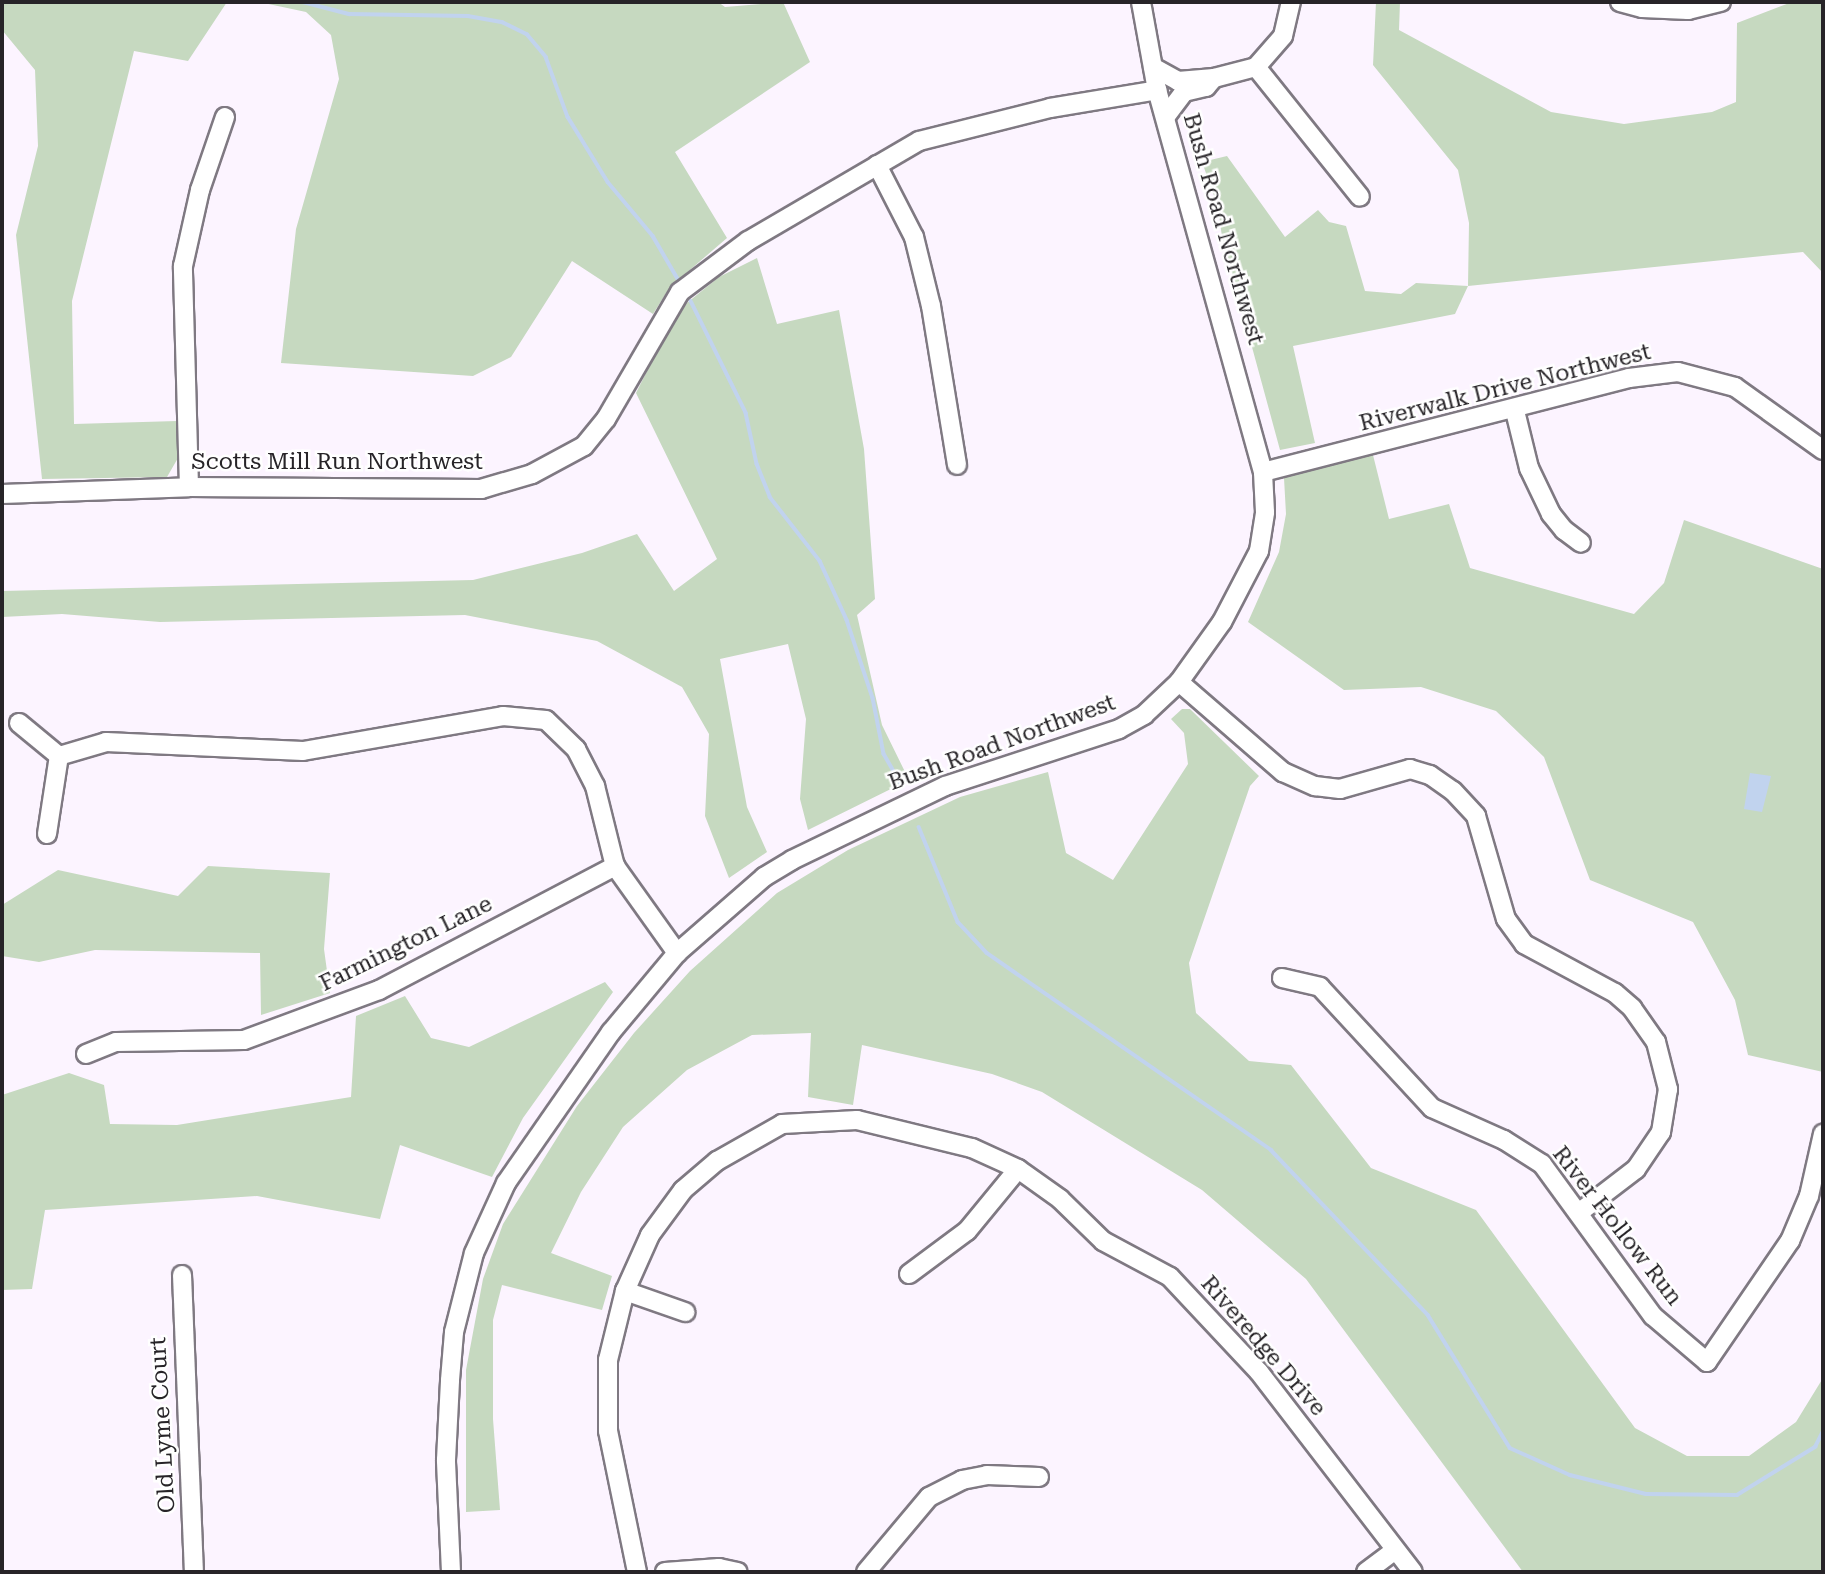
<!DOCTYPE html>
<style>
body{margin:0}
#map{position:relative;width:1825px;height:1574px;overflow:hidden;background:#fcf4ff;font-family:"Roboto Serif",serif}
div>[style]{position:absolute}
.green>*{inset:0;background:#c6d9c0}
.water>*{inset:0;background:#c1d3ee}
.stream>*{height:3.5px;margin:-1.75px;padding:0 1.75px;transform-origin:1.75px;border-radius:1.75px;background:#c1d3ee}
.roads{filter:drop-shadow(2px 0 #7f7982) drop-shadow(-2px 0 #7f7982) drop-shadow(0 2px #7f7982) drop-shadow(0 -2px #7f7982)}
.minor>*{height:18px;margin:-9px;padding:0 9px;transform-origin:9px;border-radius:9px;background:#fff}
span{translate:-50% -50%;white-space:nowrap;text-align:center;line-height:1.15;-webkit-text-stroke:5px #fff;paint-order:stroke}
.street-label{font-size:23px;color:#272428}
.frame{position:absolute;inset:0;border:4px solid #272428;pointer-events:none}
</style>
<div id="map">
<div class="green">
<i style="clip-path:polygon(2px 2px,227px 2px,188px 61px,134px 51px,72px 301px,74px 424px,177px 421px,178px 458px,167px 477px,42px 479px,16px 235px,38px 146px,35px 70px,2px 30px)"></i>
<i style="clip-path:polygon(259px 2px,718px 2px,725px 7px,783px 2px,810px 62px,675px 152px,727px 238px,670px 287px,653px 314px,572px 261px,511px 357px,473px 376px,281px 363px,296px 229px,339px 79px,331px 35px,306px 12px)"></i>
<i style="clip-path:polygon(1376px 2px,1400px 2px,1399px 30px,1551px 112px,1624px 124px,1712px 112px,1736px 102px,1737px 23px,1792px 2px,1823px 2px,1823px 273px,1803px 252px,1468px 286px,1455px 314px,1293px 346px,1315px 443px,1280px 450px,1222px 237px,1218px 207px,1202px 162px,1227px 156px,1285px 237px,1318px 210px,1329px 222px,1346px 226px,1365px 291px,1401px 294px,1416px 283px,1468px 286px,1469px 223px,1458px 170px,1373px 65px)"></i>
<i style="clip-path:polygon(757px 258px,777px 324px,839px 310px,864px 449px,875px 599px,857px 615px,882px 725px,909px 780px,808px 830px,800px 799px,806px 719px,788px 644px,720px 659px,747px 807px,767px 852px,729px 878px,705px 816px,709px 734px,682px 687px,597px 641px,465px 615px,160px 622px,62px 614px,2px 617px,2px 591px,473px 580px,582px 553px,637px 534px,674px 591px,717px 559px,636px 393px,677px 311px,719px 277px)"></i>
<i style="clip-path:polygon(1373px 455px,1389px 519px,1449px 504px,1470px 568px,1634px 614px,1664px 583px,1684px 520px,1823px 569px,1823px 1072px,1748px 1055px,1735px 1000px,1693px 922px,1590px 880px,1544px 757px,1496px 711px,1421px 687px,1344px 690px,1248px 622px,1279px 552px,1286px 514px,1284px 478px)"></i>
<i style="clip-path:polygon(1182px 709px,1190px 709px,1259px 776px,1250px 786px,1189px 963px,1196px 1013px,1249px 1061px,1291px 1065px,1371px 1168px,1476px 1210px,1635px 1428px,1687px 1456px,1749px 1456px,1796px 1422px,1823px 1378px,1823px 1572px,1523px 1572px,1306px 1279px,1202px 1190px,1042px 1092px,992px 1074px,862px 1045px,853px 1105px,808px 1097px,811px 1033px,752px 1035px,687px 1070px,623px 1127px,581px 1192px,551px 1253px,612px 1276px,602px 1310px,502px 1285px,493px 1320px,493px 1419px,500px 1510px,466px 1512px,466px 1370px,483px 1279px,503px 1224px,577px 1106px,634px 1033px,690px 971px,777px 893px,848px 850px,960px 797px,1048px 772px,1066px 853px,1113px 880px,1188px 764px,1184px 733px,1171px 719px)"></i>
<i style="clip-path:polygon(208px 866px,330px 873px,324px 949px,330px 993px,261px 1015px,260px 953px,95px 950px,39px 962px,2px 956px,2px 905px,58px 870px,178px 896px)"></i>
<i style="clip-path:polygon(605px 982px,613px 992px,523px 1118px,492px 1177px,400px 1145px,380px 1219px,257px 1196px,45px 1210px,32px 1289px,2px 1290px,2px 1095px,69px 1073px,104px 1085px,110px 1124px,177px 1125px,351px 1097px,356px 1016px,405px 996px,431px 1038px,469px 1047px)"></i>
</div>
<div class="water">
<i style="clip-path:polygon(1750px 773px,1771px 776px,1762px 812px,1744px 809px)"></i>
</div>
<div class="stream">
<i style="left:303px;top:2px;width:48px;rotate:14.6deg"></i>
<i style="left:349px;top:14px;width:119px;rotate:1deg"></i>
<i style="left:468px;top:16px;width:35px;rotate:10deg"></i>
<i style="left:502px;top:22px;width:28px;rotate:26deg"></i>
<i style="left:527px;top:34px;width:30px;rotate:50deg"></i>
<i style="left:546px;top:57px;width:64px;rotate:69.9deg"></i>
<i style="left:568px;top:117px;width:76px;rotate:58.4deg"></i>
<i style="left:608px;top:182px;width:70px;rotate:50.2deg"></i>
<i style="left:653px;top:236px;width:50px;rotate:59.8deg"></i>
<i style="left:691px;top:301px;width:125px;rotate:63.8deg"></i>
<i style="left:746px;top:413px;width:52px;rotate:77.8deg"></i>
<i style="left:757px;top:464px;width:35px;rotate:68deg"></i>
<i style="left:770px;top:497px;width:81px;rotate:52deg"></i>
<i style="left:820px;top:561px;width:65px;rotate:65.4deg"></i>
<i style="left:847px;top:620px;width:82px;rotate:71.6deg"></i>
<i style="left:873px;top:698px;width:57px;rotate:78.9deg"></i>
<i style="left:884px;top:754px;width:34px;rotate:60deg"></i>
<i style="left:919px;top:827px;width:103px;rotate:67.7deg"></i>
<i style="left:958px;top:922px;width:42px;rotate:46.9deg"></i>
<i style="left:987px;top:953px;width:346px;rotate:34.7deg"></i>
<i style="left:1271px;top:1150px;width:228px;rotate:46.4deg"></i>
<i style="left:1428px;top:1315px;width:156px;rotate:58.3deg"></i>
<i style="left:1510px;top:1448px;width:66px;rotate:24.2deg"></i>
<i style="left:1570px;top:1475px;width:78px;rotate:14deg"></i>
<i style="left:1646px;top:1494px;width:91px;rotate:0.6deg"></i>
<i style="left:1737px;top:1495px;width:92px;rotate:-31.6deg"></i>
<i style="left:1815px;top:1447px;width:18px;rotate:-63deg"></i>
</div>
<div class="roads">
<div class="minor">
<i style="left:1620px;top:2px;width:23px;rotate:15deg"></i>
<i style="left:1642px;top:8px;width:46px;rotate:2.5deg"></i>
<i style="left:1688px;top:10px;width:34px;rotate:-14deg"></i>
<i style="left:1153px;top:67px;width:29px;rotate:29deg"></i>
<i style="left:1178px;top:81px;width:36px;rotate:-5deg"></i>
<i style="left:1214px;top:78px;width:43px;rotate:-14.7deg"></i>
<i style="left:1256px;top:67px;width:41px;rotate:-48.9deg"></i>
<i style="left:1283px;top:36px;width:35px;rotate:-77deg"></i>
<i style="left:1256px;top:67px;width:166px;rotate:51.3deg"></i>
<i style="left:1166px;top:116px;width:30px;rotate:-53deg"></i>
<i style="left:1184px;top:92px;width:23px;rotate:-13deg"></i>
<i style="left:1206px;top:87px;width:11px;rotate:-49deg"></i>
<i style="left:877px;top:165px;width:81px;rotate:62.8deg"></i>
<i style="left:914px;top:237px;width:71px;rotate:76.2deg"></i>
<i style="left:931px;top:306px;width:161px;rotate:80.7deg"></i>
<i style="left:1515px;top:411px;width:59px;rotate:76.2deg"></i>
<i style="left:1529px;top:468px;width:51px;rotate:64.4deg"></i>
<i style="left:1551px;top:514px;width:21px;rotate:51deg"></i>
<i style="left:1564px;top:530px;width:21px;rotate:37deg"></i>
<i style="left:1263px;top:472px;width:378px;rotate:-14.4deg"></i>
<i style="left:1629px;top:378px;width:49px;rotate:-7deg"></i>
<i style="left:1678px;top:372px;width:59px;rotate:14.7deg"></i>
<i style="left:1735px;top:387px;width:108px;rotate:35.6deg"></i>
<i style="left:189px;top:487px;width:221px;rotate:-91.6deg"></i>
<i style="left:183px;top:266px;width:78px;rotate:-77.4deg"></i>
<i style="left:200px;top:190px;width:77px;rotate:-71.1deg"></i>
<i style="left:2px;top:494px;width:187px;rotate:-2.1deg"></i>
<i style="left:189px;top:487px;width:292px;rotate:0.4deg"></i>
<i style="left:481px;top:489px;width:53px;rotate:-16.4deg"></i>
<i style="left:532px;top:474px;width:59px;rotate:-28.3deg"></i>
<i style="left:584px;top:446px;width:35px;rotate:-51deg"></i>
<i style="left:606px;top:419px;width:147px;rotate:-59.8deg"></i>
<i style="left:680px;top:292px;width:85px;rotate:-36.9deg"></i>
<i style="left:748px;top:241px;width:198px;rotate:-30.3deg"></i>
<i style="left:919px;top:141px;width:135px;rotate:-14.1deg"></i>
<i style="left:1050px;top:108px;width:109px;rotate:-9.5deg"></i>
<i style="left:1179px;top:682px;width:138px;rotate:40.9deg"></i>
<i style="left:1283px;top:772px;width:35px;rotate:24deg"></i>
<i style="left:1315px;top:786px;width:25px;rotate:7deg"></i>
<i style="left:1340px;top:789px;width:73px;rotate:-15.9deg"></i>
<i style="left:1410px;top:769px;width:21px;rotate:17deg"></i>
<i style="left:1430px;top:775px;width:28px;rotate:35deg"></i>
<i style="left:1453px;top:791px;width:34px;rotate:47deg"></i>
<i style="left:1476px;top:816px;width:107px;rotate:73.8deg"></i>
<i style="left:1506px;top:919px;width:31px;rotate:54deg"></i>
<i style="left:1524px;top:944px;width:103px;rotate:28.3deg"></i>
<i style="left:1615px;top:993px;width:23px;rotate:41deg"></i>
<i style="left:1632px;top:1008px;width:42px;rotate:54.8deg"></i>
<i style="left:1656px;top:1042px;width:49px;rotate:75.7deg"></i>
<i style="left:1668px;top:1089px;width:44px;rotate:99.2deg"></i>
<i style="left:1661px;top:1132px;width:45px;rotate:124deg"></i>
<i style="left:1636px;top:1169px;width:71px;rotate:142.5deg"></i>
<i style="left:19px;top:723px;width:52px;rotate:39.5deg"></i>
<i style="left:47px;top:834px;width:79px;rotate:-81.3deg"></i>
<i style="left:59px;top:756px;width:49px;rotate:-16.6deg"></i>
<i style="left:106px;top:742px;width:197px;rotate:2.6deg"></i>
<i style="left:303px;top:751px;width:203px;rotate:-9.9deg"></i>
<i style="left:503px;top:716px;width:43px;rotate:5.3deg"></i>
<i style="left:546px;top:720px;width:42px;rotate:44deg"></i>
<i style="left:576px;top:749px;width:42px;rotate:62.8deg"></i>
<i style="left:595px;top:786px;width:82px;rotate:76deg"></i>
<i style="left:615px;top:866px;width:107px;rotate:54.5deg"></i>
<i style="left:1282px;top:978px;width:39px;rotate:13deg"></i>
<i style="left:1320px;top:987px;width:165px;rotate:47.2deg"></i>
<i style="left:1432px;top:1108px;width:79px;rotate:24deg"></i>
<i style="left:1504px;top:1140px;width:45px;rotate:32.3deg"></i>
<i style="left:1542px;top:1164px;width:188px;rotate:53.9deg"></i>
<i style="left:1653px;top:1316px;width:71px;rotate:40.4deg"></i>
<i style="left:1707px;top:1362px;width:147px;rotate:-55.6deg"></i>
<i style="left:1790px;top:1241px;width:49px;rotate:-67.1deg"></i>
<i style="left:1809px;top:1196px;width:64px;rotate:-77.3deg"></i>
<i style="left:86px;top:1054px;width:32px;rotate:-22deg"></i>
<i style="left:116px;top:1042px;width:128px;rotate:-0.9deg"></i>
<i style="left:244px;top:1040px;width:144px;rotate:-20.3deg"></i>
<i style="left:379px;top:990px;width:267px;rotate:-27.7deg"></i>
<i style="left:909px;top:1274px;width:72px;rotate:-36.6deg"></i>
<i style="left:967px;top:1231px;width:80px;rotate:-50.6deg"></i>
<i style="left:182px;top:1275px;width:297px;rotate:87.7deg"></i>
<i style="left:625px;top:1291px;width:64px;rotate:19.3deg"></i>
<i style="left:451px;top:1572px;width:112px;rotate:-92.6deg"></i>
<i style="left:446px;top:1460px;width:80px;rotate:-87.1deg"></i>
<i style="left:450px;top:1380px;width:48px;rotate:-85.2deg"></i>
<i style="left:454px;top:1332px;width:81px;rotate:-75.8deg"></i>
<i style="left:474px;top:1253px;width:77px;rotate:-65.4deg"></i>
<i style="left:506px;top:1183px;width:184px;rotate:-55.2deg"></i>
<i style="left:611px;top:1032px;width:103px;rotate:-50.1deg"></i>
<i style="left:677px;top:953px;width:116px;rotate:-41.1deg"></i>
<i style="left:764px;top:877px;width:33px;rotate:-31deg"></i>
<i style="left:792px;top:860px;width:170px;rotate:-25.8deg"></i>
<i style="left:945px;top:786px;width:183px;rotate:-18.1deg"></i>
<i style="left:1119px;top:729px;width:29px;rotate:-29deg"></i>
<i style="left:1144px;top:715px;width:48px;rotate:-43.3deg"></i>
<i style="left:1179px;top:682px;width:74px;rotate:-54.4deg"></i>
<i style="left:1222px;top:622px;width:80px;rotate:-62.5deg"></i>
<i style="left:1259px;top:551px;width:39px;rotate:-81deg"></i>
<i style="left:1265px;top:512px;width:40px;rotate:-92.9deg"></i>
<i style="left:1263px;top:472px;width:396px;rotate:-105.5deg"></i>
<i style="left:1157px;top:90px;width:89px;rotate:-100.3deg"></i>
<i style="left:637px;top:1572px;width:144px;rotate:-101.6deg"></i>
<i style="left:608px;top:1431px;width:71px;rotate:-90deg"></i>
<i style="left:608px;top:1360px;width:71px;rotate:-76.2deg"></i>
<i style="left:625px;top:1291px;width:61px;rotate:-65.9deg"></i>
<i style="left:650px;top:1235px;width:56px;rotate:-53.7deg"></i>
<i style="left:683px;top:1190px;width:45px;rotate:-40.5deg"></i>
<i style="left:717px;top:1161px;width:75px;rotate:-29.6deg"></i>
<i style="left:782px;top:1124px;width:75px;rotate:-3.1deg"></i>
<i style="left:857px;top:1120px;width:118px;rotate:13.7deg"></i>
<i style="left:972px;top:1148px;width:51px;rotate:24.5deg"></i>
<i style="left:1018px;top:1169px;width:52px;rotate:35.5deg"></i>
<i style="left:1060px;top:1199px;width:60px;rotate:44.3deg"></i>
<i style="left:1103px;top:1241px;width:76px;rotate:28.2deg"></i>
<i style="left:1170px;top:1277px;width:130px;rotate:46.9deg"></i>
<i style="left:1259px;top:1372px;width:252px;rotate:52.4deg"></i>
<i style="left:665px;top:1572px;width:54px;rotate:-4.2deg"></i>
<i style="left:719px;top:1568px;width:19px;rotate:12deg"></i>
<i style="left:866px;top:1572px;width:98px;rotate:-50deg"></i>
<i style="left:929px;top:1497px;width:37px;rotate:-27deg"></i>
<i style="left:962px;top:1480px;width:25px;rotate:-11deg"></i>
<i style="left:987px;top:1475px;width:52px;rotate:2.2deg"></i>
<i style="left:1366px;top:1572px;width:36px;rotate:-37deg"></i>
</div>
</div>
<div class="street-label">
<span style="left:1223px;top:229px;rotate:74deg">Bush Road Northwest</span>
<span style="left:1505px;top:388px;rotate:-14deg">Riverwalk Drive Northwest</span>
<span style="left:337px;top:462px">Scotts Mill Run Northwest</span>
<span style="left:1002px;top:743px;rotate:-20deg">Bush Road Northwest</span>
<span style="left:406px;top:944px;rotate:-26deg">Farmington Lane</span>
<span style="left:1617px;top:1226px;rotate:52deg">River Hollow Run</span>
<span style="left:1263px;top:1346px;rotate:49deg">Riveredge Drive</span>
<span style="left:163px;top:1425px;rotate:-93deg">Old Lyme Court</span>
</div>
<div class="frame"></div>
</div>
